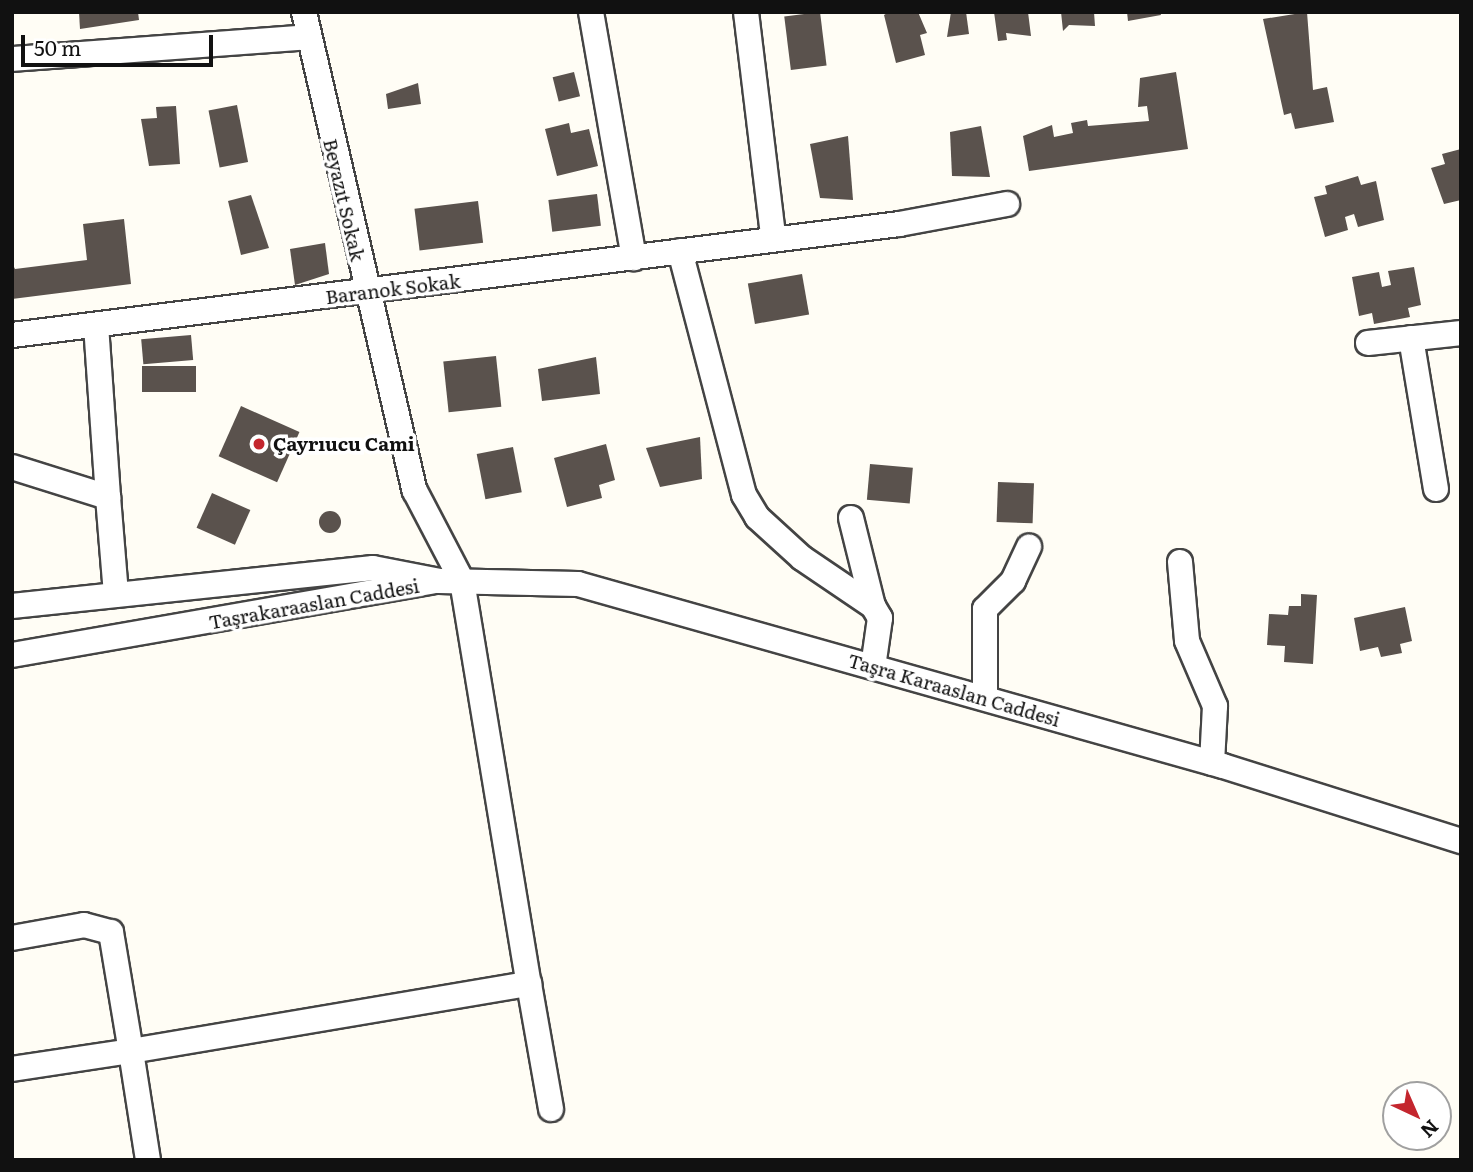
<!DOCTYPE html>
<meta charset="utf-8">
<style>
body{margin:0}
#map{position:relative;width:1473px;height:1172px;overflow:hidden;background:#fffdf5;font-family:Literata,serif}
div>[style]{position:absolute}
.building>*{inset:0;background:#5a524d;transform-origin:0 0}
.round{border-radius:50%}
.roads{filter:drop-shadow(2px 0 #444) drop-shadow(-2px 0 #444) drop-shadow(0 2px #444) drop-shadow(0 -2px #444)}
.minor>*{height:24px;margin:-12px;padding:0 12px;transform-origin:12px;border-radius:12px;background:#fff}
.dots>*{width:19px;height:19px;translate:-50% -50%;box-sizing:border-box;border:4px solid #fff;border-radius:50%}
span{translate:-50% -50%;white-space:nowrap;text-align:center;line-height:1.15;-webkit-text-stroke:7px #fff;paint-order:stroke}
.street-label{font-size:19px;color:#111}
.poi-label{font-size:19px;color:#111;font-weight:700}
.left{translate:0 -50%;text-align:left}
.frame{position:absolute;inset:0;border:14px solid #111;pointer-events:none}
.north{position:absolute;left:1382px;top:1081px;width:70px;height:70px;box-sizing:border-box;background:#fff;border:2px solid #a0a0a0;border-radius:50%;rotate:136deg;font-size:19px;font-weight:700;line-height:28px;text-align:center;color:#111}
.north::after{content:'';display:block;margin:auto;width:24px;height:32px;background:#c4262e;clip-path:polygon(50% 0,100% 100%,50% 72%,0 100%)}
.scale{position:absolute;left:21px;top:35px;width:192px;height:32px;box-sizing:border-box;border:4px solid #111;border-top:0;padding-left:9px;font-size:21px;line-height:24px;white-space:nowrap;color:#111;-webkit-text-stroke:5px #fff;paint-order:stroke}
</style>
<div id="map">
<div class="building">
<i style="clip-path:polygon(79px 12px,138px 12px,139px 20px,80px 29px)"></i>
<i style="left:820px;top:12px;width:54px;height:36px;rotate:83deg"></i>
<i style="clip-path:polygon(889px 12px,918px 12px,927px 33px,920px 35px,925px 55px,896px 63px,884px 15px)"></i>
<i style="clip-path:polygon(951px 12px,966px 12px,969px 34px,947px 37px)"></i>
<i style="clip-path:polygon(994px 12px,1028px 12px,1031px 36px,1006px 33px,1007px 40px,998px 41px)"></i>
<i style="clip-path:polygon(1061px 12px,1094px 12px,1095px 26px,1069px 25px,1063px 31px)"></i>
<i style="clip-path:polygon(1127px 12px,1160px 12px,1161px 15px,1128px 21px)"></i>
<i style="clip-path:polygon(1307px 12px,1313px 90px,1327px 87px,1334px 122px,1295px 129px,1291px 113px,1284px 115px,1263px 19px)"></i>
<i style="left:574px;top:72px;width:25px;height:22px;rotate:76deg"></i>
<i style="clip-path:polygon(1176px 72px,1188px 149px,1029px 171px,1023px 136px,1052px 125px,1054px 137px,1073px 133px,1071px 123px,1087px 120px,1088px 126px,1149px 121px,1147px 106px,1138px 107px,1140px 78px)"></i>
<i style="clip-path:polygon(418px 83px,421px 104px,388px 109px,386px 94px)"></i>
<i style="left:237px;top:105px;width:58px;height:29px;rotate:79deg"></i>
<i style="clip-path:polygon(176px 106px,180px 164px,149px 166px,141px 119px,157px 118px,156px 107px)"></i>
<i style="clip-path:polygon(569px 123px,571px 133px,589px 129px,598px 166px,557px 176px,545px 129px)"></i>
<i style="clip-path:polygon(981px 126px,990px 177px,952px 176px,950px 132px)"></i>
<i style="clip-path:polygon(848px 136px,853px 200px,820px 198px,810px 144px)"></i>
<i style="clip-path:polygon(1461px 149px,1461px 200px,1444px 204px,1431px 168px,1445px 164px,1442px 154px)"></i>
<i style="clip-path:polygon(1358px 176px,1361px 185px,1376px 181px,1384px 220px,1358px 227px,1354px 214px,1345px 217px,1348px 230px,1325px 237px,1314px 197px,1327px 194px,1325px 186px)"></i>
<i style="left:597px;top:194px;width:32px;height:49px;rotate:83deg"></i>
<i style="clip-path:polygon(251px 195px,269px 248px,241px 255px,228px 201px)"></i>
<i style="left:478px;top:201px;width:42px;height:64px;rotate:83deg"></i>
<i style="clip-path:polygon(124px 219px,131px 284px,12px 299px,12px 263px,15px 269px,87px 260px,83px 224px)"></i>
<i style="clip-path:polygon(325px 243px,329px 274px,295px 285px,290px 249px)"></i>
<i style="clip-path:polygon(1414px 267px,1421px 305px,1408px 308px,1410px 317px,1374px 324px,1372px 313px,1359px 316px,1352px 277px,1379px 272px,1382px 287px,1391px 285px,1388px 271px)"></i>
<i style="left:802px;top:274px;width:41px;height:55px;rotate:80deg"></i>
<i style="left:191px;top:335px;width:25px;height:50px;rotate:85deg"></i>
<i style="left:496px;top:356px;width:51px;height:53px;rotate:84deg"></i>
<i style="clip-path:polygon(596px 357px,600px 394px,542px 401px,538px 369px)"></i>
<i style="left:142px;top:366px;width:54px;height:26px"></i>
<i style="left:241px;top:406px;width:64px;height:55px;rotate:24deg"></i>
<i style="clip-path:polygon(700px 437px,702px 479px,660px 487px,646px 448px)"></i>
<i style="clip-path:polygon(606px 444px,615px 480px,599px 485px,602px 498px,567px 507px,554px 458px)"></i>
<i style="left:513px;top:447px;width:46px;height:37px;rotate:79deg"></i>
<i style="left:870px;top:464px;width:43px;height:36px;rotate:5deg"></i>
<i style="left:998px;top:482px;width:36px;height:40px;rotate:2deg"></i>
<i style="left:212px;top:493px;width:42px;height:38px;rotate:24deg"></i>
<i class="round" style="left:319px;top:511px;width:22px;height:22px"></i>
<i style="clip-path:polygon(1301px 594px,1317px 595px,1313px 664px,1284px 662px,1285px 646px,1267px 645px,1269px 614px,1288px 615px,1289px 606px,1301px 606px)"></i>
<i style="clip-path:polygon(1405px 607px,1412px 641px,1400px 644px,1402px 653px,1381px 657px,1378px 647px,1360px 651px,1354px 618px)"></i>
</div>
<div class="roads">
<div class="minor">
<i style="left:304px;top:12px;width:492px;rotate:77deg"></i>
<i style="left:415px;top:491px;width:102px;rotate:62.4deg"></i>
<i style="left:462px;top:581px;width:409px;rotate:80.6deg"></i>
<i style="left:591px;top:12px;width:250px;rotate:80.1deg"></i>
<i style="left:746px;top:12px;width:226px;rotate:83.1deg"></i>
<i style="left:12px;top:59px;width:298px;rotate:-4.2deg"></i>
<i style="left:680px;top:251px;width:252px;rotate:75.3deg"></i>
<i style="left:744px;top:495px;width:26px;rotate:59deg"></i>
<i style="left:757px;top:517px;width:61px;rotate:42.3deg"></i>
<i style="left:802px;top:558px;width:86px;rotate:34.1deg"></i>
<i style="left:873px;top:606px;width:14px;rotate:60deg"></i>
<i style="left:880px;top:618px;width:49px;rotate:98.1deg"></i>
<i style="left:96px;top:325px;width:172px;rotate:86deg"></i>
<i style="left:12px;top:335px;width:894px;rotate:-7.13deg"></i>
<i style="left:899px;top:224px;width:110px;rotate:-10.5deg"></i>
<i style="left:1411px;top:338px;width:153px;rotate:80.6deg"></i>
<i style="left:1368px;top:343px;width:94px;rotate:-6.1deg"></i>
<i style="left:12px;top:467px;width:101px;rotate:17.4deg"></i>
<i style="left:108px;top:497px;width:98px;rotate:85.3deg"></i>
<i style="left:851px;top:518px;width:91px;rotate:76deg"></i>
<i style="left:1180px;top:562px;width:79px;rotate:84.9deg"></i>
<i style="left:1187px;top:641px;width:71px;rotate:66.7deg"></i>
<i style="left:1215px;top:706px;width:57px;rotate:93deg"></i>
<i style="left:12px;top:606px;width:363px;rotate:-6deg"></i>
<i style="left:373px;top:568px;width:67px;rotate:11.1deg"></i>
<i style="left:439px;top:581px;width:139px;rotate:1.2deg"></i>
<i style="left:578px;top:584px;width:670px;rotate:15.76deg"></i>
<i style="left:1223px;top:766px;width:250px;rotate:17.5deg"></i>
<i style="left:12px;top:655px;width:426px;rotate:-9.9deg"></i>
<i style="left:985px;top:698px;width:89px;rotate:-90deg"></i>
<i style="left:985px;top:609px;width:40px;rotate:-45deg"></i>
<i style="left:1013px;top:581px;width:38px;rotate:-65deg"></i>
<i style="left:12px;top:938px;width:73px;rotate:-10.2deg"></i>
<i style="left:84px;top:925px;width:28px;rotate:15deg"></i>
<i style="left:111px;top:932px;width:121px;rotate:80.5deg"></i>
<i style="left:131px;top:1051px;width:120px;rotate:171.4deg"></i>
<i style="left:148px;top:1160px;width:110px;rotate:-98.9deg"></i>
<i style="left:131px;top:1051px;width:404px;rotate:-9.6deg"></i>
<i style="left:529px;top:984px;width:127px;rotate:80deg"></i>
</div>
</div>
<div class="dots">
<i style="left:259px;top:444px;background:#c4262e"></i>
</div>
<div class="street-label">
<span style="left:344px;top:200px;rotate:77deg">Beyazıt Sokak</span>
<span style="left:393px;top:289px;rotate:-7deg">Baranok Sokak</span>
<span style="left:314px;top:604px;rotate:-10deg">Taşrakaraaslan Caddesi</span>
<span style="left:954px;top:690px;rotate:16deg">Taşra Karaaslan Caddesi</span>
</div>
<div class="poi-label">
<span class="left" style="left:273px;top:444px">Çayrıucu Cami</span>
</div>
<div class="frame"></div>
<div class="north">N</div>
<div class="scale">50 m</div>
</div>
